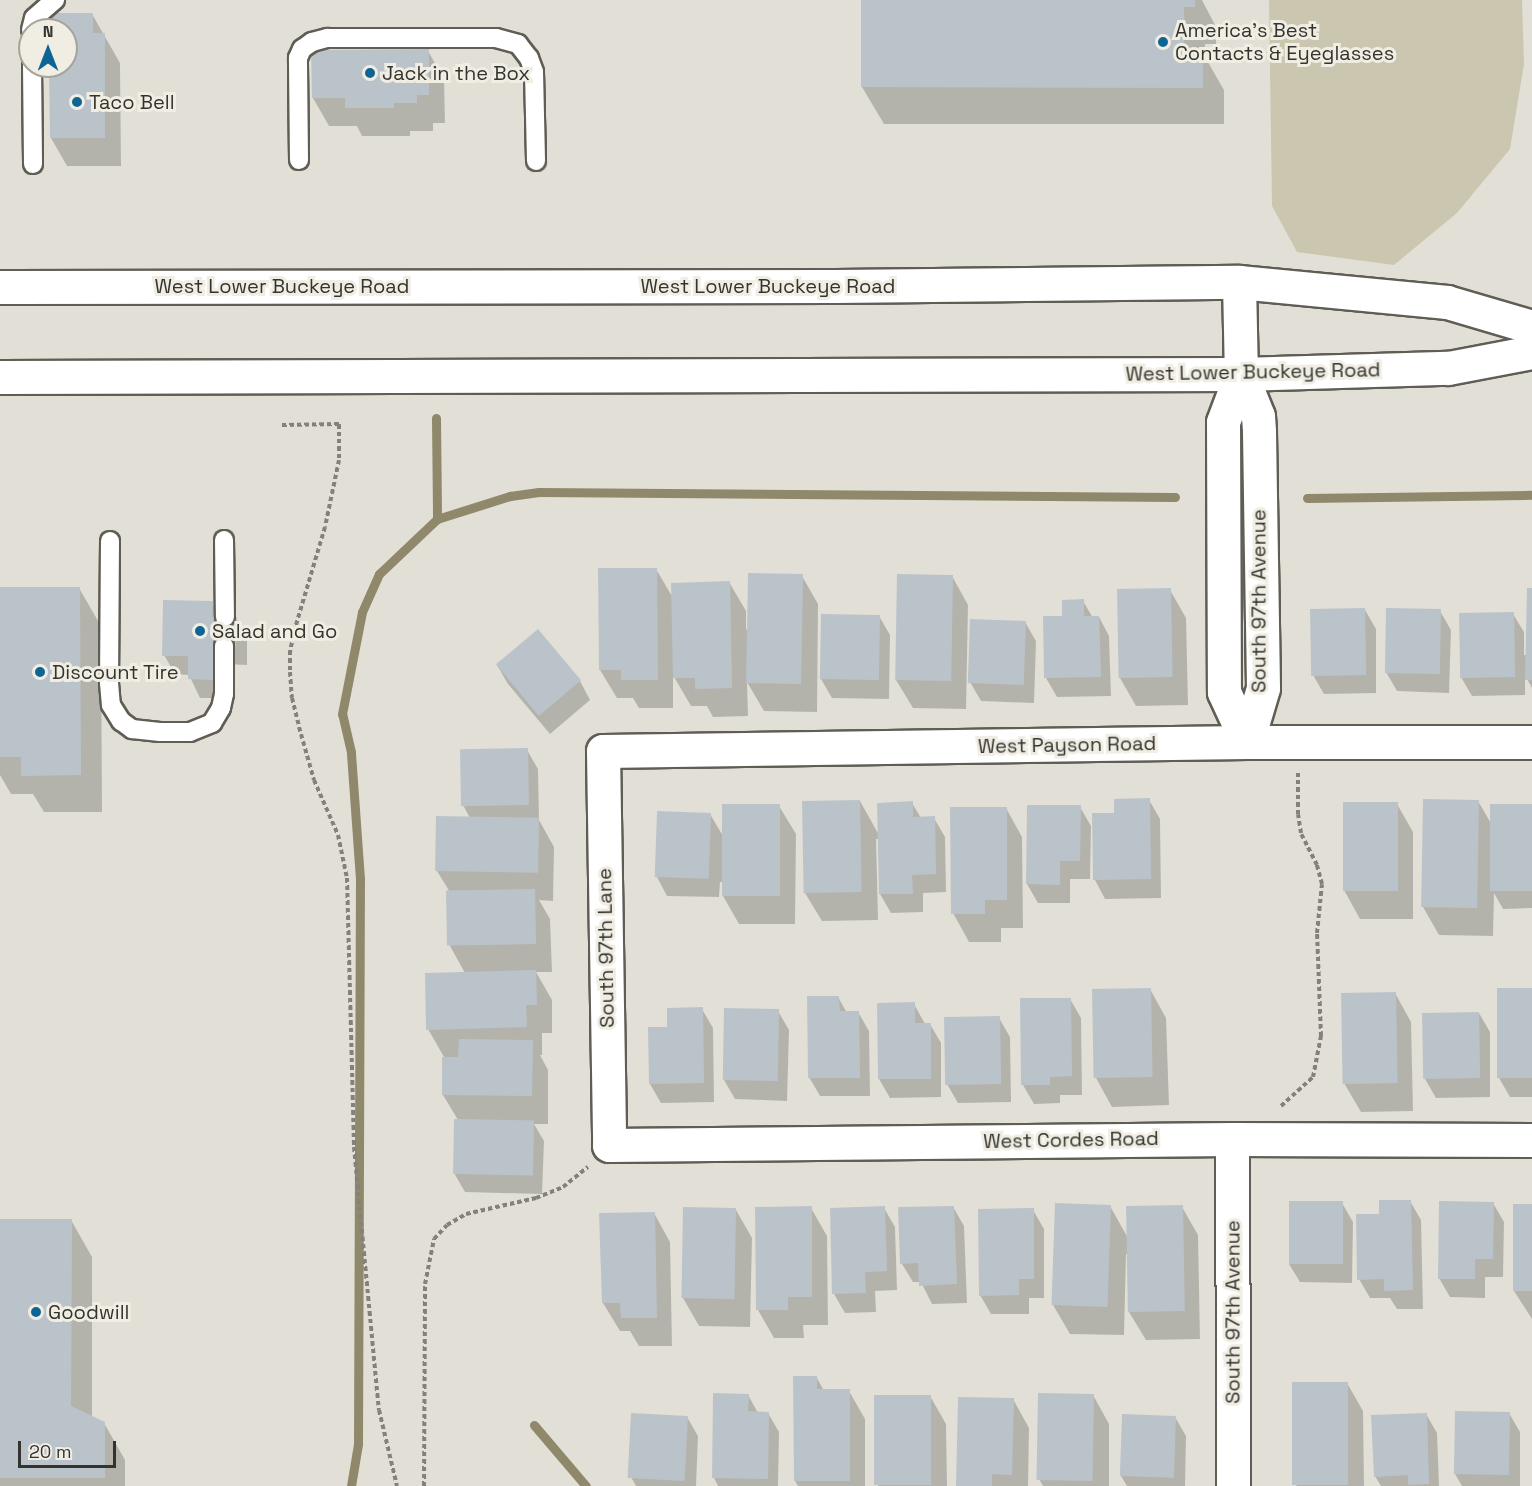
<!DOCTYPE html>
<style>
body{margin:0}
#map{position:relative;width:1532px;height:1486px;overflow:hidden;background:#e2e0d6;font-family:"Space Grotesk",sans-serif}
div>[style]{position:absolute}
.green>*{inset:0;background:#cbc6af}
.shadow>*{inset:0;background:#0003}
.stream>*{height:9px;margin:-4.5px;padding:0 4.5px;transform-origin:4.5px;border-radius:4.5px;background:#8f886b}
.building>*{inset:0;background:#bbc3ca;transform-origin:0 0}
.path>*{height:4px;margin-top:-2px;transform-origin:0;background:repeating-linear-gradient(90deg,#83817b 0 4.5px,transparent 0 7.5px)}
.roads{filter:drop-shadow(2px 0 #5f5d54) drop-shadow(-2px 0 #5f5d54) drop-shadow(0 2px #5f5d54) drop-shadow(0 -2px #5f5d54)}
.service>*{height:18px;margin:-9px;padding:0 9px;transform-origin:9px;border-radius:9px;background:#fff}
.minor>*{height:33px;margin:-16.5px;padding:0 16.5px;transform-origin:16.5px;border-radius:16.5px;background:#fff}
.secondary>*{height:33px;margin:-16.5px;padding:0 16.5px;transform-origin:16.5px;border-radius:16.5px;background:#fff}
.dots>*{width:16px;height:16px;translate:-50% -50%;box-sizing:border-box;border:3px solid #f0ede3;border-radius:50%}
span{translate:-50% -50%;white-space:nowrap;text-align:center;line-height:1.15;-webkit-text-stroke:6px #f0ede3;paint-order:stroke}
.poi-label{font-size:20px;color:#34332f}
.left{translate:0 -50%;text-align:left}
.street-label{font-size:20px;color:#34332f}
.north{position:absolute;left:18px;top:18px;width:60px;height:60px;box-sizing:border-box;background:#f0ede3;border:2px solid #a5a39b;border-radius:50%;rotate:0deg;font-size:16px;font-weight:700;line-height:24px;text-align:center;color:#34332f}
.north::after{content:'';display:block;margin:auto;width:21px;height:27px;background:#0f6496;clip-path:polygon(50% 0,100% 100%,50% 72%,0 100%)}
.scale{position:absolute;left:18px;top:1441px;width:98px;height:27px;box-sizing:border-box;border:3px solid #34332f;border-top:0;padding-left:8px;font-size:18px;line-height:21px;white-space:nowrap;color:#34332f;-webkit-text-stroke:4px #f0ede3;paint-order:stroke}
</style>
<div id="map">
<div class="green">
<i style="clip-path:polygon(1269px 0,1522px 0,1524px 64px,1510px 149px,1457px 213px,1394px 265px,1297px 252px,1272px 206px)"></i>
</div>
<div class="shadow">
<i style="clip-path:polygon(862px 0,1202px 0,1216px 27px,1216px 44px,1205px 44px,1205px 57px,1224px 90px,1224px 124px,884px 124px,862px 87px)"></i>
<i style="clip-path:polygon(92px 14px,120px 63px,121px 166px,67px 166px,51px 138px,51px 66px,66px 66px,66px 30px,50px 30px)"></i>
<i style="clip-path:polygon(428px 51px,444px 79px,445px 123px,433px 123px,433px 131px,410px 131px,410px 136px,362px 136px,357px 126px,329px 126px,313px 98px)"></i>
<i style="clip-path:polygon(656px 569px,673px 598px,729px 582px,746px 611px,746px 630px,802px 576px,818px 604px,817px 712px,764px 711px,747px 682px,748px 716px,713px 717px,707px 706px,691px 706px,673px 675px,673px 708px,639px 708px,633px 698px,617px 698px,600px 670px)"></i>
<i style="clip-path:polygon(952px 576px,968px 605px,966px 709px,913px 708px,896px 680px)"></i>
<i style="clip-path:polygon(79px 588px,101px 626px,102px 812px,44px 812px,33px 794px,11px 794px,0 775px,0 589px)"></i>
<i style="clip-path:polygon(1532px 589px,1532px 688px,1525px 675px,1525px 695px,1472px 696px,1461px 677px,1513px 614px,1524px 632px,1524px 655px,1527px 655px)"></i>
<i style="clip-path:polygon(1170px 590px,1186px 618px,1188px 705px,1136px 706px,1120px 678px)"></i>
<i style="clip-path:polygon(1083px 601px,1093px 618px,1099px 617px,1109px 636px,1111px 696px,1057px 697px,1046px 678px,1045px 618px,1064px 617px)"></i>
<i style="clip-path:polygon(212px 603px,221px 618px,236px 618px,247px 637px,247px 665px,225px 664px,224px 698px,200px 698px,189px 675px,175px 674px,164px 655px)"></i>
<i style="clip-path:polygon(1365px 610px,1376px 629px,1376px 693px,1324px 694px,1313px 675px)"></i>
<i style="clip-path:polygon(1440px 611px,1451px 630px,1449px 693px,1397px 691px,1386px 672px)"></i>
<i style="clip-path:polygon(879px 616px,890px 635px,889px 699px,832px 698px,821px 679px)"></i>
<i style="clip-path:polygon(1025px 622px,1036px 641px,1034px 703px,981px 701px,970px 682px)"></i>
<i style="clip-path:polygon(497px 665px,580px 681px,590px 700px,550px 734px,508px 684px)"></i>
<i style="clip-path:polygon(527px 750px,538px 769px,539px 820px,554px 847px,553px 901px,539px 900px,550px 919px,552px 972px,536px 972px,552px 1000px,552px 1033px,542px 1033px,542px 1055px,540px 1055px,548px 1070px,548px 1124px,534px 1124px,544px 1141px,542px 1194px,465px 1192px,454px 1173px,458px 1120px,443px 1095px,444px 1057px,428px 1029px,465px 973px,450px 946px,451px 894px,437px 871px,470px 818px,463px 805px)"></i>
<i style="clip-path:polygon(1149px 800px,1160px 819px,1161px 898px,1105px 899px,1095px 880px,1116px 814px)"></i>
<i style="clip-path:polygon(860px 801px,879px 835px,912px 803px,921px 818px,934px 818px,945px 837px,946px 892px,923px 893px,923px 912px,891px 913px,880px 894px,879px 839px,876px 839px,878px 920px,822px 921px,805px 893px)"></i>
<i style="clip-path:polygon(1478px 801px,1492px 825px,1532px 805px,1532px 908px,1503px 909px,1494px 893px,1493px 936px,1439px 935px,1423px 907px)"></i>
<i style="clip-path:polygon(1397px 804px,1413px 832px,1413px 919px,1360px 919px,1344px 890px)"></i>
<i style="clip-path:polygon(779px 806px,796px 834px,795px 924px,739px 924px,723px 896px,723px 882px,720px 882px,719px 897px,667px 896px,657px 877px,710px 814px,723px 836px)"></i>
<i style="clip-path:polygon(1080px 807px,1091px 826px,1090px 879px,1070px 879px,1070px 903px,1038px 903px,1027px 884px)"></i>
<i style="clip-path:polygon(1006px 808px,1022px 837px,1023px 928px,1001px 928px,1001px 942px,969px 942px,953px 913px)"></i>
<i style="clip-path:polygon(1150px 989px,1166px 1018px,1169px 1105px,1112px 1107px,1096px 1078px)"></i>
<i style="clip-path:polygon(1532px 991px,1532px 1097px,1510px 1097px,1499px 1078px)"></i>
<i style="clip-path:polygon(1395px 993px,1411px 1022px,1413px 1111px,1361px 1112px,1344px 1083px)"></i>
<i style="clip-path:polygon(838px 997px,847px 1013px,858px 1012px,869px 1031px,870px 1096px,820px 1096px,809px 1077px)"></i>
<i style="clip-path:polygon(1070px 999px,1081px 1018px,1082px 1095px,1060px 1095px,1060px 1103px,1034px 1104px,1023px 1085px)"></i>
<i style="clip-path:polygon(914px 1004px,925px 1024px,930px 1024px,941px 1043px,941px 1097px,890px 1098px,879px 1079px)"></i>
<i style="clip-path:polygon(702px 1009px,713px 1028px,714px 1102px,661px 1103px,650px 1084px,669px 1029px)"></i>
<i style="clip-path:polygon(725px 1010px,778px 1011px,789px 1030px,787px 1101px,735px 1099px,724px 1080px)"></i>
<i style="clip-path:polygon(1479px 1013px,1490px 1032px,1490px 1097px,1436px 1098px,1425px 1079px,1424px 1014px)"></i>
<i style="clip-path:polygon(999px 1018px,1010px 1037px,1011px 1102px,958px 1103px,947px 1084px)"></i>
<i style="clip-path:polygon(1410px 1201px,1421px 1220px,1423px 1309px,1397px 1309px,1390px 1298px,1370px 1298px,1359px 1279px,1381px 1215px)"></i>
<i style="clip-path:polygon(1342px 1203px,1353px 1222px,1352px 1283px,1300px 1282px,1289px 1264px)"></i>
<i style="clip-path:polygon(1493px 1203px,1504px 1222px,1503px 1277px,1485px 1277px,1485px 1298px,1450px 1297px,1439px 1278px)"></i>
<i style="clip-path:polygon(1056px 1205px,1110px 1206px,1128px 1238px,1182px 1207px,1198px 1235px,1200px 1339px,1146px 1340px,1129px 1312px,1128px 1254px,1126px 1254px,1124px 1335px,1070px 1334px,1053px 1305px)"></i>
<i style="clip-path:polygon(1532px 1205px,1532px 1319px,1514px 1291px)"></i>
<i style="clip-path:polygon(953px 1207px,964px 1226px,967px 1303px,932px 1304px,921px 1282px,913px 1282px,902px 1264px)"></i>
<i style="clip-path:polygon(811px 1208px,827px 1236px,828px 1325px,803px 1325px,804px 1338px,774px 1338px,758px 1310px)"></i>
<i style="clip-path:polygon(884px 1208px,895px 1227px,897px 1290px,875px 1291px,876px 1312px,845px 1313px,834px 1294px)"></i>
<i style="clip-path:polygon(736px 1210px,752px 1238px,750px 1327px,699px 1326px,683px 1298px)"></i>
<i style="clip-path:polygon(1033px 1210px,1044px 1229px,1044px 1298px,1029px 1298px,1029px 1314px,991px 1314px,980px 1295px)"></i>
<i style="clip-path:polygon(654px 1213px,670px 1242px,672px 1346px,639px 1346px,630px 1331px,620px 1331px,603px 1303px)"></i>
<i style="clip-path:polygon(0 1220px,71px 1220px,92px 1257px,92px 1417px,104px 1423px,125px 1460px,125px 1486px,0 1486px)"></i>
<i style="clip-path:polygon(795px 1378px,817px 1378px,824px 1391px,849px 1391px,865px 1419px,865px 1486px,798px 1486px,795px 1481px)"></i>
<i style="clip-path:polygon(1347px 1383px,1363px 1411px,1364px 1486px,1296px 1486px)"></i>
<i style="clip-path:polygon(748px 1395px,758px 1413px,768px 1413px,779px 1432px,778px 1486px,718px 1486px,714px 1478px)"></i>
<i style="clip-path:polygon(1093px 1395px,1109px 1424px,1109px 1486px,1043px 1486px,1039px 1479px)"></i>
<i style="clip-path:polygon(930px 1396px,946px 1424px,947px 1486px,878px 1486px)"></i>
<i style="clip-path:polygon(1013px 1399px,1029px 1428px,1028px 1486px,957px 1486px)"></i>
<i style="clip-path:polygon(1509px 1413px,1520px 1432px,1520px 1486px,1462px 1486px,1455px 1474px)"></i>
<i style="clip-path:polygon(1426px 1414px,1437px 1433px,1439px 1486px,1381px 1486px,1375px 1476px)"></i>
<i style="clip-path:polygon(687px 1417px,698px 1436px,696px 1486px,636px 1486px,631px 1477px)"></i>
<i style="clip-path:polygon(1175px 1417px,1186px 1436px,1185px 1486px,1127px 1486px,1121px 1476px)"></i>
</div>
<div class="stream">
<i style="left:436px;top:418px;width:101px;rotate:89.4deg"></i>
<i style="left:1307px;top:498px;width:225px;rotate:-0.8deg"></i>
<i style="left:534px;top:1425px;width:80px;rotate:49.6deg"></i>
<i style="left:351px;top:1486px;width:43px;rotate:-80.5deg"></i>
<i style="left:358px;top:1444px;width:565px;rotate:-89.8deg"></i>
<i style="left:360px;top:879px;width:127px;rotate:-94.1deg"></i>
<i style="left:351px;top:752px;width:39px;rotate:-103deg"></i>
<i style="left:342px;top:714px;width:104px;rotate:-78.9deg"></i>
<i style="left:362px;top:612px;width:42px;rotate:-65.9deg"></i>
<i style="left:379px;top:574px;width:80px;rotate:-43.5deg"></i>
<i style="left:437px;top:519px;width:77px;rotate:-17.5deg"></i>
<i style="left:510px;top:496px;width:29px;rotate:-8deg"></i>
<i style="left:539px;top:492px;width:636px;rotate:0.45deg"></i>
</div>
<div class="building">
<i style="clip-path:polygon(861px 0,1195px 0,1195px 7px,1184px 7px,1184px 51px,1203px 51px,1203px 88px,861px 87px)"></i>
<i style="clip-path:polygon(49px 13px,93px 13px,93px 33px,105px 33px,105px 138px,50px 138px,49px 66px,66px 66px,66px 30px,49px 30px)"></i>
<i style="clip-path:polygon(429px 49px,429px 95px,417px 95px,417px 103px,394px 103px,394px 108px,345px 108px,345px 98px,312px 98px,311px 50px)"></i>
<i style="clip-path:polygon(598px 568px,657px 568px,658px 680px,621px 680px,621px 670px,599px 670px)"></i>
<i style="left:748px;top:573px;width:55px;height:110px;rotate:1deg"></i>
<i style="left:897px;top:574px;width:56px;height:106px;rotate:1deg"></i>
<i style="clip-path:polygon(730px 581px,732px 688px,695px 689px,695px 678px,673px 678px,671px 583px)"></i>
<i style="clip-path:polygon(0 587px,80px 587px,81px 775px,21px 776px,21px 757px,0 757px)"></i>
<i style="left:1171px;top:588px;width:89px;height:54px;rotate:89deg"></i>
<i style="clip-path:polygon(1527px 588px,1532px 588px,1532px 680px,1525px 680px)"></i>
<i style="clip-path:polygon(1084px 599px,1084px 616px,1099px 616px,1101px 677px,1044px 678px,1043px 616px,1062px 616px,1062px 600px)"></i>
<i style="clip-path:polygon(163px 600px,213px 601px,212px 617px,237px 617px,236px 646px,215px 646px,214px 680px,188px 679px,188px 656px,162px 656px)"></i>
<i style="left:1365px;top:608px;width:67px;height:55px;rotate:89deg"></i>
<i style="left:1386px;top:608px;width:55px;height:65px;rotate:1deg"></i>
<i style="left:1514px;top:612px;width:65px;height:55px;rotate:89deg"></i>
<i style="left:821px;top:614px;width:59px;height:65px;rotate:1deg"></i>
<i style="left:970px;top:619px;width:56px;height:64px;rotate:2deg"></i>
<i style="left:538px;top:629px;width:67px;height:55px;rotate:50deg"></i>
<i style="left:528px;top:748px;width:57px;height:68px;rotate:89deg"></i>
<i style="clip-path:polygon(1150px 798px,1151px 879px,1093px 880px,1092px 813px,1114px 813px,1114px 799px)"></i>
<i style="left:1423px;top:799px;width:56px;height:108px;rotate:1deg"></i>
<i style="left:860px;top:800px;width:92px;height:58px;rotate:89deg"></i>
<i style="clip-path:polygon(913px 801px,913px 817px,935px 816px,936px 874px,912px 875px,913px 894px,879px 894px,877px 803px)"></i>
<i style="left:1343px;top:802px;width:55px;height:89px"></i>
<i style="left:722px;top:804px;width:58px;height:92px"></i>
<i style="left:1490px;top:804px;width:42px;height:87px"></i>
<i style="clip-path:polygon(1027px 805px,1081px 805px,1080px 861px,1060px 861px,1060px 885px,1026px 884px)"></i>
<i style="clip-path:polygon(950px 807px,1007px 807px,1007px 900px,985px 900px,985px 914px,951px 914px)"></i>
<i style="left:657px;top:811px;width:54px;height:66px;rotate:2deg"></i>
<i style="left:436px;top:816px;width:103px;height:55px;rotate:1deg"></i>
<i style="left:535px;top:889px;width:55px;height:89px;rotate:89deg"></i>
<i style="clip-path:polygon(536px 970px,537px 1005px,526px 1005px,527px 1027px,426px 1030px,425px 973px)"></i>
<i style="left:1151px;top:988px;width:89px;height:59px;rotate:89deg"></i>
<i style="left:1497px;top:988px;width:35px;height:90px"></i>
<i style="left:1396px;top:992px;width:91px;height:55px;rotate:89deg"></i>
<i style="clip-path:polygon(807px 996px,839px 996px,840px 1011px,859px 1011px,860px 1078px,808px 1078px)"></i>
<i style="clip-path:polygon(1020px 998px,1071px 998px,1072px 1076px,1050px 1077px,1050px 1085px,1021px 1085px)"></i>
<i style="clip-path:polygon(915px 1002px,915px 1023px,931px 1023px,931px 1079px,878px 1079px,877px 1003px)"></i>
<i style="clip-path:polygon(703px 1007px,704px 1083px,649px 1084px,648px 1027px,667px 1027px,667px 1008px)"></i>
<i style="left:724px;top:1008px;width:55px;height:72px;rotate:1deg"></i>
<i style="left:1479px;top:1012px;width:66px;height:57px;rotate:89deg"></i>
<i style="left:1000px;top:1016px;width:68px;height:56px;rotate:89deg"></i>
<i style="clip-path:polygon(459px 1039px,533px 1040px,532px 1096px,442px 1095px,442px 1057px,458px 1057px)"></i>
<i style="left:454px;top:1119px;width:80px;height:55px;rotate:1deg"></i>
<i style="clip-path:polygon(1379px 1200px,1411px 1200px,1413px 1290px,1384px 1291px,1384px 1279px,1357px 1280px,1356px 1214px,1379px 1214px)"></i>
<i style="left:1289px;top:1201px;width:54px;height:63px"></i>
<i style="clip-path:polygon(1439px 1201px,1494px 1202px,1493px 1259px,1475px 1259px,1475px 1279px,1438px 1279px)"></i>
<i style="left:1055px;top:1203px;width:56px;height:102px;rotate:2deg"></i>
<i style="left:1513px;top:1204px;width:19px;height:87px"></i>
<i style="left:1183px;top:1205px;width:106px;height:57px;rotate:89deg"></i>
<i style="clip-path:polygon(812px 1206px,812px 1297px,788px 1297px,788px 1310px,756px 1310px,755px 1207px)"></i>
<i style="clip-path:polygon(885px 1206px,887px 1271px,865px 1272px,866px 1293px,832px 1294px,830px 1208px)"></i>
<i style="clip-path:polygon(954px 1206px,957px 1284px,919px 1286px,918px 1263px,900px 1264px,898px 1207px)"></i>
<i style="left:683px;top:1207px;width:53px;height:91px;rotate:1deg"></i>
<i style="clip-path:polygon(1034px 1208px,1034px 1279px,1019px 1279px,1019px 1295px,979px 1296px,978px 1209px)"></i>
<i style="clip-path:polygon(655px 1212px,657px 1318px,621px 1318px,620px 1303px,602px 1303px,599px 1213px)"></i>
<i style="clip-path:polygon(0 1219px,72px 1219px,71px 1406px,105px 1422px,105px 1478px,0 1478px)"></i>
<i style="clip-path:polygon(793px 1376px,817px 1376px,817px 1389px,850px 1389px,850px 1481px,794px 1481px)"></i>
<i style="left:1292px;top:1382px;width:56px;height:103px"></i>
<i style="clip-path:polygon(713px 1393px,749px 1394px,748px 1411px,769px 1412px,768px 1479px,712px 1478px)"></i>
<i style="left:1038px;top:1393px;width:56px;height:87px;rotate:1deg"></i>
<i style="left:874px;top:1395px;width:57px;height:90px"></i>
<i style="clip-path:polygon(958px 1397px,1014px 1398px,1012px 1475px,992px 1474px,992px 1486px,956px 1486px)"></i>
<i style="left:1455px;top:1411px;width:55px;height:63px;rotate:1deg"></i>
<i style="left:631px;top:1413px;width:57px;height:65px;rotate:3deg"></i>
<i style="clip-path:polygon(1427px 1413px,1429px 1484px,1408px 1485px,1408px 1475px,1374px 1477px,1371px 1415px)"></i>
<i style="left:1122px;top:1414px;width:54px;height:62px;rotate:2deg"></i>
</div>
<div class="path">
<i style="left:282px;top:425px;width:57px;rotate:-1deg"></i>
<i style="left:339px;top:424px;width:36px;rotate:90deg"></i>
<i style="left:339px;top:460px;width:68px;rotate:101.8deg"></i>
<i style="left:325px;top:527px;width:105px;rotate:106.5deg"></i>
<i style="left:295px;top:628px;width:24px;rotate:102deg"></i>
<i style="left:290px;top:651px;width:21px;rotate:90deg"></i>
<i style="left:290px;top:672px;width:26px;rotate:86deg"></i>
<i style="left:292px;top:698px;width:30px;rotate:76deg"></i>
<i style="left:299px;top:727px;width:55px;rotate:74.2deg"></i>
<i style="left:314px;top:780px;width:60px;rotate:66.4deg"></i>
<i style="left:338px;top:835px;width:44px;rotate:78.2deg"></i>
<i style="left:347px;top:878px;width:269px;rotate:88.5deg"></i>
<i style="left:354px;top:1147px;width:264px;rotate:84.6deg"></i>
<i style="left:379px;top:1410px;width:78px;rotate:76.7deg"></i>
<i style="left:1281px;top:1106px;width:43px;rotate:-42.2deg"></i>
<i style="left:1313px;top:1077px;width:42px;rotate:-79deg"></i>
<i style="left:1321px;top:1036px;width:103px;rotate:-92.2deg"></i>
<i style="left:1317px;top:933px;width:49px;rotate:-84.2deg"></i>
<i style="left:1322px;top:884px;width:20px;rotate:-105deg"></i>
<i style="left:1317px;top:865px;width:36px;rotate:-117deg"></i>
<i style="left:1301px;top:833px;width:19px;rotate:-99deg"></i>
<i style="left:1298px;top:814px;width:41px;rotate:-90deg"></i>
<i style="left:424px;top:1486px;width:202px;rotate:-89.7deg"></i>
<i style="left:425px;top:1284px;width:46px;rotate:-78.7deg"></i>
<i style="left:434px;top:1239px;width:19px;rotate:-47deg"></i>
<i style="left:447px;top:1225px;width:22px;rotate:-30deg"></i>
<i style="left:466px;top:1214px;width:72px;rotate:-12.9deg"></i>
<i style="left:536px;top:1198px;width:29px;rotate:-22deg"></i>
<i style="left:563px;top:1187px;width:32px;rotate:-39deg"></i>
</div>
<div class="roads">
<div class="service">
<i style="left:31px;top:30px;width:12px;rotate:-76deg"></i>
<i style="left:34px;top:18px;width:28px;rotate:-41deg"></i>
<i style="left:32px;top:66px;width:98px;rotate:89.4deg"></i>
<i style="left:299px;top:160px;width:102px;rotate:-90.6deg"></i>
<i style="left:298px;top:58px;width:10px;rotate:-66deg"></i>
<i style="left:302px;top:49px;width:12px;rotate:-35deg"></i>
<i style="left:312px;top:42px;width:16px;rotate:-15deg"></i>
<i style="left:327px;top:38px;width:169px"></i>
<i style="left:496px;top:38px;width:23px;rotate:15deg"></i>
<i style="left:518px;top:44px;width:18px;rotate:52deg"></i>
<i style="left:529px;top:58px;width:15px;rotate:70deg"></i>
<i style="left:534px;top:72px;width:89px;rotate:88.7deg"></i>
<i style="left:224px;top:540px;width:77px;rotate:89.3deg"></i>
<i style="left:110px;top:541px;width:142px;rotate:90.4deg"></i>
<i style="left:109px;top:683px;width:22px;rotate:85deg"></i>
<i style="left:111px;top:705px;width:19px;rotate:58deg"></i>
<i style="left:121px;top:721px;width:14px;rotate:36deg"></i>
<i style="left:132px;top:729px;width:28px;rotate:6deg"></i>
<i style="left:160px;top:732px;width:30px"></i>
<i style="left:190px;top:732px;width:24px;rotate:-22deg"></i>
<i style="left:212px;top:723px;width:17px;rotate:-59deg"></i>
<i style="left:221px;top:708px;width:14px;rotate:-78deg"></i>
<i style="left:224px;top:694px;width:48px;rotate:-90deg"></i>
</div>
<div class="minor">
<i style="left:1239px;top:282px;width:92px;rotate:88.8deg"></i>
<i style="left:1241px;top:374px;width:45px;rotate:68deg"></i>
<i style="left:1258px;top:416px;width:16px;rotate:86deg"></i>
<i style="left:1259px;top:432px;width:256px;rotate:89.1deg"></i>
<i style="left:1263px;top:688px;width:56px;rotate:106.5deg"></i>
<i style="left:1241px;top:374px;width:51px;rotate:110.6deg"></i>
<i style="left:1223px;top:422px;width:270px;rotate:89.8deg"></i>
<i style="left:1224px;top:692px;width:55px;rotate:65.3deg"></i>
<i style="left:1532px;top:742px;width:285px;rotate:180deg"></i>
<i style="left:1247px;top:742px;width:644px;rotate:179.2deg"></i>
<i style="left:603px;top:751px;width:394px;rotate:89.1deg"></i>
<i style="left:609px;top:1145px;width:623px;rotate:-0.55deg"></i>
<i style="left:1232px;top:1139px;width:300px;rotate:0.2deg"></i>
<i style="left:1232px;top:1139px;width:347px;rotate:89.8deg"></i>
</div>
<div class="secondary">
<i style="left:0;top:287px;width:835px;rotate:-0.07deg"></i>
<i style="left:835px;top:286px;width:404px;rotate:-0.6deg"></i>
<i style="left:1239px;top:282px;width:209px;rotate:5.5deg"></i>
<i style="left:1447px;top:302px;width:89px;rotate:16.4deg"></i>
<i style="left:0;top:377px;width:1241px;rotate:-0.14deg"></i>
<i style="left:1241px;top:374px;width:207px;rotate:-1.7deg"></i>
<i style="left:1448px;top:368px;width:86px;rotate:-10.8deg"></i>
</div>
</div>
<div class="dots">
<i style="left:1163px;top:42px;background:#0f6496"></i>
<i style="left:370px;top:73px;background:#0f6496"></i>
<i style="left:77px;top:102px;background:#0f6496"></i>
<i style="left:200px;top:631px;background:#0f6496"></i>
<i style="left:40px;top:672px;background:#0f6496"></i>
<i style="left:36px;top:1312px;background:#0f6496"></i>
</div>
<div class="poi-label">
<span class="left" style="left:1175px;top:42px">America's Best<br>Contacts &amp; Eyeglasses</span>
<span class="left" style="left:382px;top:73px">Jack in the Box</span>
<span class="left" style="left:89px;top:102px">Taco Bell</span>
<span class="left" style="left:212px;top:631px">Salad and Go</span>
<span class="left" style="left:52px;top:672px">Discount Tire</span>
<span class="left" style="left:48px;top:1312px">Goodwill</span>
</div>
<div class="street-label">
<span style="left:282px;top:286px">West Lower Buckeye Road</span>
<span style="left:768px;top:286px">West Lower Buckeye Road</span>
<span style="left:1253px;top:372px;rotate:-1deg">West Lower Buckeye Road</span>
<span style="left:1259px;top:601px;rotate:-90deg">South 97th Avenue</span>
<span style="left:1067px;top:745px;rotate:-1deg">West Payson Road</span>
<span style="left:606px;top:948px;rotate:-91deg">South 97th Lane</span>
<span style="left:1071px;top:1140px;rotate:-1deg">West Cordes Road</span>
<span style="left:1233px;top:1312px;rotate:-90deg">South 97th Avenue</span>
</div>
<div class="north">N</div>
<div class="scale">20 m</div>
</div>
